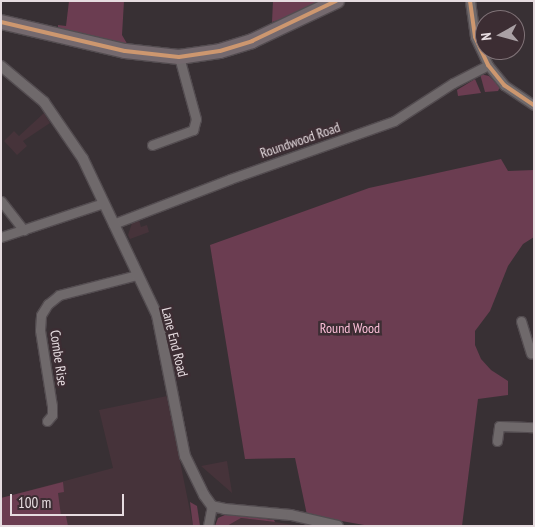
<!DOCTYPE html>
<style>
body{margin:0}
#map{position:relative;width:535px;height:527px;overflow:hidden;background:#383034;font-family:"PT Sans Narrow",sans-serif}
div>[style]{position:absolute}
.built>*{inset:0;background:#46333a}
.green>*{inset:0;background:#6b3d51}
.roads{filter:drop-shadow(1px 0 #534c50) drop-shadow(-1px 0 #534c50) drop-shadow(0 1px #534c50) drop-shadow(0 -1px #534c50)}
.minor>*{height:9px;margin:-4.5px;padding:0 4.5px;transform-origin:4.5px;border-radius:4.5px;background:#6f696b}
.tertiary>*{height:10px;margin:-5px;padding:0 5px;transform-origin:5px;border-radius:5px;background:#6f696b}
.trunk>*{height:14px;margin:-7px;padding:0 7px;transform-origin:7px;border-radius:7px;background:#74696e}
.bus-1>*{height:4px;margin:-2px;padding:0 2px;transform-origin:2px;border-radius:2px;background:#cd976f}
span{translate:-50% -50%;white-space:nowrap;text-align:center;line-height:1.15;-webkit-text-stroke:5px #3c2d33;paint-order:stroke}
.street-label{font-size:14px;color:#e6dce0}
.park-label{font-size:14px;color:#fbbfd8}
.frame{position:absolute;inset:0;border:2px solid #e6dce0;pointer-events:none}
.north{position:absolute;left:475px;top:10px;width:50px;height:50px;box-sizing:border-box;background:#3c2d33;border:1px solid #807378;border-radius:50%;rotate:263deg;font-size:14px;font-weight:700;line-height:20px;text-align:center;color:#e6dce0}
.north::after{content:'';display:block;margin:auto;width:18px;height:22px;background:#a9a0a4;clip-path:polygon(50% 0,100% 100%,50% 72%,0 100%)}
.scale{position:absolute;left:10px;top:494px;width:114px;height:22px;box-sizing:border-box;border:2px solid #e6dce0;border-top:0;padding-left:6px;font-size:15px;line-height:18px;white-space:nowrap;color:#e6dce0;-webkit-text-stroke:4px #3c2d33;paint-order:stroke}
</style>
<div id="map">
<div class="built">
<i style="clip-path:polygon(44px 113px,50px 123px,23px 141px,27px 146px,17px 155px,4px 141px,14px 131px,19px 136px)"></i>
<i style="clip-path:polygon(139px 220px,141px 227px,147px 225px,149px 232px,130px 239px,128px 235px,132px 223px)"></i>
<i style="clip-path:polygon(167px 396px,193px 526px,1px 526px,1px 498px,113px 468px,99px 410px)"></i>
<i style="clip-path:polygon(227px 461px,232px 493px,201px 466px)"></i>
<i style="clip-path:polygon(241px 518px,275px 522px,300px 526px,227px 526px)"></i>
</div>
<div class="green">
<i style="clip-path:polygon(69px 1px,124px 1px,122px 35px,129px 47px,58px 30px,58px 25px,66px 26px)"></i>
<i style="clip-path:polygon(273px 1px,320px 1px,305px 12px,272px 22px)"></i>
<i style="clip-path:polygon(480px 74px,489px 76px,500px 87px,498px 91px,485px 92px)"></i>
<i style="clip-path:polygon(475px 79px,481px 93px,458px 96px,457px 90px)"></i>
<i style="clip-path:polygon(501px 159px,508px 171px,534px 170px,534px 237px,523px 244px,508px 266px,490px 311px,475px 331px,475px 345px,481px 359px,491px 370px,508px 381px,508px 395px,478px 399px,462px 526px,370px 526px,307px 515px,295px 458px,245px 459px,210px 245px,369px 188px)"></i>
<i style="clip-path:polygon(63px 482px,64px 492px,58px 493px,61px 516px,66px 516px,68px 526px,1px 526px,1px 498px)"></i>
<i style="clip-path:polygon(190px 502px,197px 506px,200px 526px,193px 526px)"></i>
<i style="clip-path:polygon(227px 514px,274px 520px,275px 522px,241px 518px,227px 526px,215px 526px,218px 518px)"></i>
</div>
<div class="roads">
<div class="minor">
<i style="left:470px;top:1px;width:36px;rotate:82deg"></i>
<i style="left:475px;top:37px;width:31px;rotate:65deg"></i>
<i style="left:488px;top:65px;width:26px;rotate:51deg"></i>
<i style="left:504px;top:85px;width:36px;rotate:34deg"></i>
<i style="left:152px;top:145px;width:44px;rotate:-20.1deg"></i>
<i style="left:193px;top:130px;width:11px;rotate:-75deg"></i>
<i style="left:196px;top:119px;width:64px;rotate:-105.3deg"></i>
<i style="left:1px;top:201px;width:37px;rotate:52deg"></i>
<i style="left:113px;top:224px;width:125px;rotate:-21deg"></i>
<i style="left:230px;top:179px;width:174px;rotate:-19.5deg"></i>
<i style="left:394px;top:121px;width:70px;rotate:-32.8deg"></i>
<i style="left:453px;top:83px;width:39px;rotate:-27deg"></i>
<i style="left:1px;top:237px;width:108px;rotate:-18.4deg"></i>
<i style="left:521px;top:321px;width:34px;rotate:73deg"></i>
<i style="left:47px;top:421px;width:8px;rotate:-50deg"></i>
<i style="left:52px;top:415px;width:9px;rotate:-90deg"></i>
<i style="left:52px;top:406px;width:77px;rotate:-99deg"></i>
<i style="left:40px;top:330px;width:15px;rotate:-86deg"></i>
<i style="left:41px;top:315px;width:13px;rotate:-58deg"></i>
<i style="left:48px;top:304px;width:14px;rotate:-39deg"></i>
<i style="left:59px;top:295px;width:81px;rotate:-14.4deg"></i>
<i style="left:497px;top:441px;width:15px;rotate:-82deg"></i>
<i style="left:499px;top:426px;width:35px;rotate:2deg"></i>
<i style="left:208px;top:526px;width:20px;rotate:-79deg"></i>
</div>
<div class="tertiary">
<i style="left:1px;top:66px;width:56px;rotate:39.9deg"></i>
<i style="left:44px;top:102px;width:69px;rotate:55.6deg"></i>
<i style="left:83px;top:159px;width:173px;rotate:64.6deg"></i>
<i style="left:157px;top:315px;width:144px;rotate:78.8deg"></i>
<i style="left:185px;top:456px;width:43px;rotate:64deg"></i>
<i style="left:204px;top:495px;width:14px;rotate:54deg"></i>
<i style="left:212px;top:506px;width:13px;rotate:13deg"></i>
<i style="left:225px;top:509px;width:66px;rotate:5.2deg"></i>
<i style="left:291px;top:515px;width:48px;rotate:13.2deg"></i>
</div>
<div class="trunk">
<i style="left:1px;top:22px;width:127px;rotate:13.2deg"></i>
<i style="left:125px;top:51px;width:54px;rotate:6.3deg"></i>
<i style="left:179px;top:57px;width:41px;rotate:-8.3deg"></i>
<i style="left:220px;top:51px;width:34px;rotate:-17deg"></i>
<i style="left:252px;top:41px;width:94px;rotate:-25.2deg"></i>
</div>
</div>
<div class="bus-1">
<i style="left:470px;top:1px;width:36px;rotate:82deg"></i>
<i style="left:475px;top:37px;width:31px;rotate:65deg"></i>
<i style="left:488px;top:65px;width:26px;rotate:51deg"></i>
<i style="left:504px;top:85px;width:36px;rotate:34deg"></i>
<i style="left:1px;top:22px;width:127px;rotate:13.2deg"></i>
<i style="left:125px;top:51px;width:54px;rotate:6.3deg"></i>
<i style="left:179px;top:57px;width:41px;rotate:-8.3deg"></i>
<i style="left:220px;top:51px;width:34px;rotate:-17deg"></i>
<i style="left:252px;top:41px;width:93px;rotate:-25.5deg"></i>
</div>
<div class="street-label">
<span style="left:300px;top:140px;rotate:-19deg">Roundwood Road</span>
<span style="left:175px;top:342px;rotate:76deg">Lane End Road</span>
<span style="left:59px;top:358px;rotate:82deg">Combe Rise</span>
</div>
<div class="park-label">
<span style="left:350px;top:328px">Round Wood</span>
</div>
<div class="frame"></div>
<div class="north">N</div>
<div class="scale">100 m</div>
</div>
